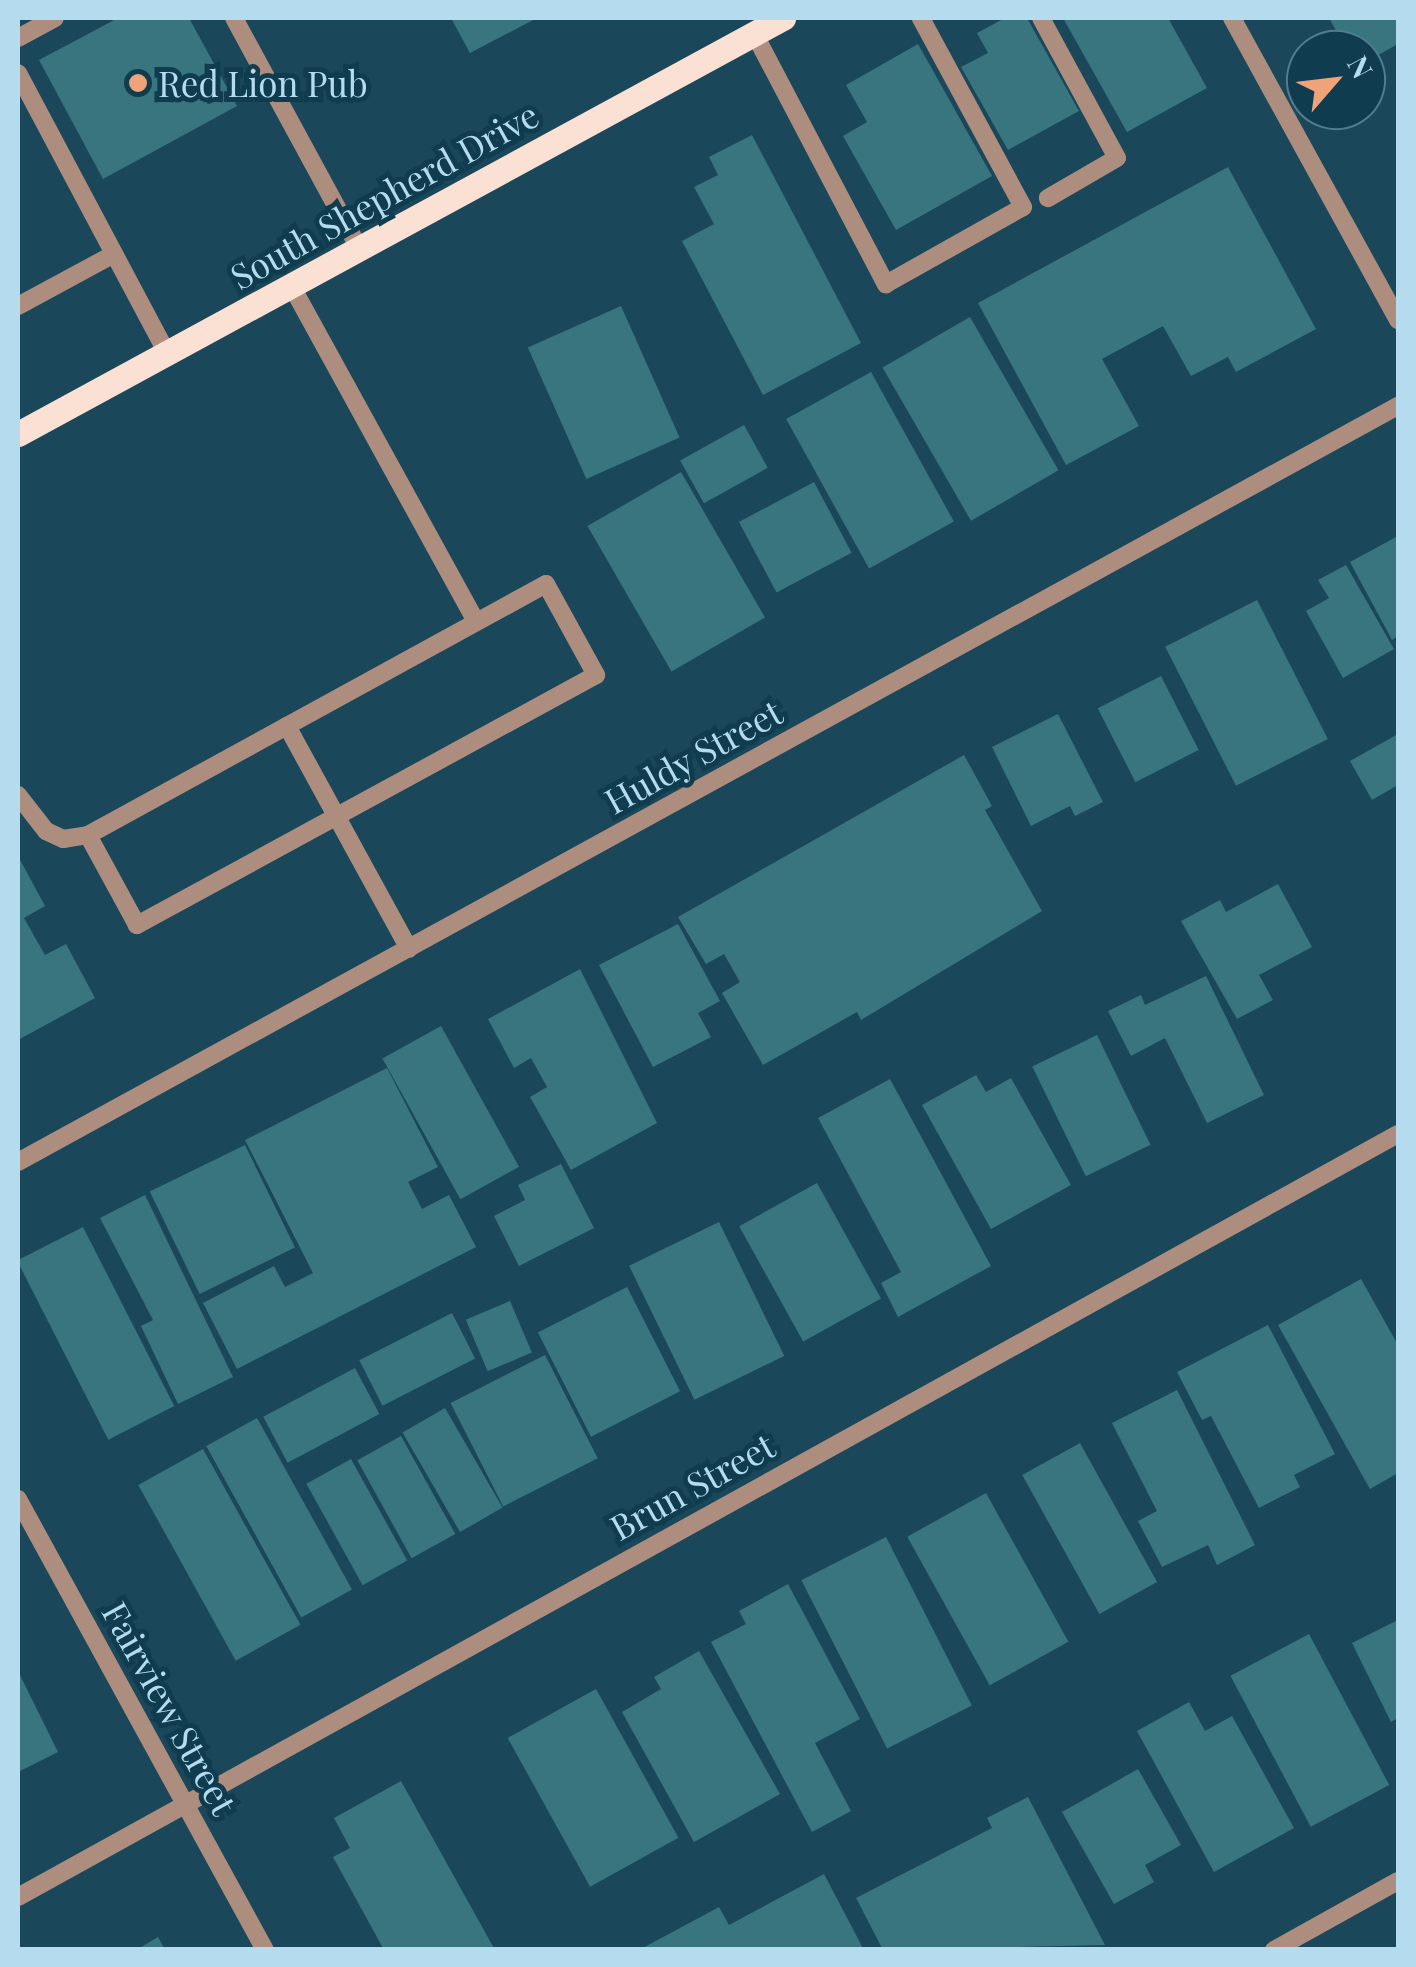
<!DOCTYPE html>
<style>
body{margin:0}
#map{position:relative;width:1416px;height:1967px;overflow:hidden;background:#1b475a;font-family:"Playfair Display",serif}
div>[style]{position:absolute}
.building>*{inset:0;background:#38757f;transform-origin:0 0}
.minor>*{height:18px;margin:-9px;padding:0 9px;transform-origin:9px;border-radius:9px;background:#ac8d7e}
.major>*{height:25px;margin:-12.5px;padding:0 12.5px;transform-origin:12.5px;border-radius:12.5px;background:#fae1d4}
.dots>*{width:28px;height:28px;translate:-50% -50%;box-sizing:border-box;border:5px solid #0f3d4f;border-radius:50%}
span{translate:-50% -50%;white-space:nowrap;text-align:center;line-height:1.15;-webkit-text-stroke:10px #0f3d4f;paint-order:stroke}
.poi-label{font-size:35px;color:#b5dcee}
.left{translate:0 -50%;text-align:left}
.street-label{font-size:35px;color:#b5dcee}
.frame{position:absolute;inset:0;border:20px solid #b5dcee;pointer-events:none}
.north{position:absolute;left:1286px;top:30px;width:100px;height:100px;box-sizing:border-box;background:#0f3d4f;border:2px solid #517d8f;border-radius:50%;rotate:62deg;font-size:28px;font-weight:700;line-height:40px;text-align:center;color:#b5dcee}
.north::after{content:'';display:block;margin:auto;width:35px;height:45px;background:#f0a279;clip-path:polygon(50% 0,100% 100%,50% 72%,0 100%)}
</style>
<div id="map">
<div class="building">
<i style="clip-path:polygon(118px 18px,189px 18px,237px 106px,103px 179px,39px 60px)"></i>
<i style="clip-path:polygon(451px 18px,537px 18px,470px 53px)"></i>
<i style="clip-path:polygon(1005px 18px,1027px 18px,1079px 111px,1008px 150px,961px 67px,988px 53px,977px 33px)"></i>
<i style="clip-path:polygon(1063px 18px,1168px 18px,1207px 88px,1127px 132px)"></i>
<i style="clip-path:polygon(1329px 18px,1398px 18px,1398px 44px,1366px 62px,1366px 50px,1347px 50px)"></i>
<i style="clip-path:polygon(918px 44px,992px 176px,896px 230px,843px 136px,867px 122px,846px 85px)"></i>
<i style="clip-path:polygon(752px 135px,861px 343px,763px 395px,682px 241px,714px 224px,694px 187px,718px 175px,709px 157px)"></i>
<i style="clip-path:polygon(1228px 167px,1316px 329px,1236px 372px,1228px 357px,1191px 376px,1163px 326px,1102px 359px,1139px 426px,1066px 465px,978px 303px)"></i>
<i style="left:621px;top:306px;width:144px;height:102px;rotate:66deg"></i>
<i style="left:970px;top:317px;width:177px;height:101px;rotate:60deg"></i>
<i style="left:871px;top:372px;width:171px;height:97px;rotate:61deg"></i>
<i style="left:744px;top:425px;width:49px;height:73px;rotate:61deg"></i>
<i style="left:681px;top:472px;width:168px;height:108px;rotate:60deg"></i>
<i style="left:814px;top:482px;width:80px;height:85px;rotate:62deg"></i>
<i style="clip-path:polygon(1398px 536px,1398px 636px,1392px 640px,1350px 562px)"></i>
<i style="clip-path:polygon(1346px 565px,1394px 649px,1343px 678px,1306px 611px,1329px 598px,1318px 580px)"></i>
<i style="left:1257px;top:600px;width:156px;height:103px;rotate:63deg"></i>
<i style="left:1161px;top:676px;width:83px;height:71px;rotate:63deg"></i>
<i style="clip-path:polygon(1058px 714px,1103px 802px,1075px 816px,1070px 806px,1031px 826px,992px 747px)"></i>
<i style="clip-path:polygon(1398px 734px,1398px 785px,1372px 800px,1350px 761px)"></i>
<i style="clip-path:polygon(964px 755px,992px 806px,985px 810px,1042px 911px,861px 1020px,857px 1012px,763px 1065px,722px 993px,740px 982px,724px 954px,706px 964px,678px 917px)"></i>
<i style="clip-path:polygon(18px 856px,45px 906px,24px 918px,45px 955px,66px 944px,95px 998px,18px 1040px)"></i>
<i style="clip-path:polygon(1278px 884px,1312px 947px,1259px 975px,1273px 1000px,1237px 1019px,1181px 921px,1220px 900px,1226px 912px)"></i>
<i style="clip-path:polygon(678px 924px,720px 1001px,698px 1013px,711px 1037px,653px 1067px,599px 965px)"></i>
<i style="clip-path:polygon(580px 969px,657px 1123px,571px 1170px,530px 1097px,547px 1087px,531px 1058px,514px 1068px,488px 1019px)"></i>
<i style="clip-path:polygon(1206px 976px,1264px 1095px,1207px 1123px,1165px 1038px,1131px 1056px,1108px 1011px,1141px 995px,1145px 1005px)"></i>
<i style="left:441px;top:1026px;width:161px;height:67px;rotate:61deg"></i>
<i style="left:1097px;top:1035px;width:122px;height:72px;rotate:64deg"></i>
<i style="clip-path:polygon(387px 1068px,438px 1167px,408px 1182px,422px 1209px,449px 1195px,476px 1247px,237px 1369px,203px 1303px,274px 1266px,285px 1287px,313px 1273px,245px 1140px)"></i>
<i style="clip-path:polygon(976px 1075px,986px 1092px,1011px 1078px,1071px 1185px,991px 1229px,922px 1105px)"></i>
<i style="clip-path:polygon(890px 1079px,991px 1266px,898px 1317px,881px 1283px,901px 1272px,818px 1118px)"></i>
<i style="left:245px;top:1145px;width:114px;height:106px;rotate:64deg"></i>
<i style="clip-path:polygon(561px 1164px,594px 1228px,519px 1266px,494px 1216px,525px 1200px,518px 1185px)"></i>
<i style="left:817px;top:1183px;width:132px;height:89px;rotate:61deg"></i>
<i style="clip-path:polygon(145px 1195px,233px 1377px,178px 1404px,141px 1326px,153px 1320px,100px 1218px)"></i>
<i style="left:719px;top:1222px;width:149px;height:100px;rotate:64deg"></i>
<i style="left:83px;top:1227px;width:201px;height:74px;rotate:63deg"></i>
<i style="clip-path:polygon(1361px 1279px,1398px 1345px,1398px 1473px,1370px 1489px,1278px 1325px)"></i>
<i style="left:627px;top:1287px;width:117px;height:100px;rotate:63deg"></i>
<i style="left:510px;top:1301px;width:56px;height:48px;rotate:67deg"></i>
<i style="left:452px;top:1313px;width:51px;height:104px;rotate:63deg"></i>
<i style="clip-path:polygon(1268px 1325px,1335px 1454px,1294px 1475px,1300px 1487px,1259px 1508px,1211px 1416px,1202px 1420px,1177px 1372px)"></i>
<i style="left:545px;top:1355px;width:116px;height:106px;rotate:63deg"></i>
<i style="left:355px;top:1368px;width:52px;height:104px;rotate:62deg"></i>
<i style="clip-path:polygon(1177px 1390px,1255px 1545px,1217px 1565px,1208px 1545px,1162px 1567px,1138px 1521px,1157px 1511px,1112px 1423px)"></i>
<i style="left:445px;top:1408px;width:115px;height:49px;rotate:60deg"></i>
<i style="left:257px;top:1418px;width:196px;height:58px;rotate:61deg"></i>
<i style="left:401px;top:1436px;width:112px;height:50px;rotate:61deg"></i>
<i style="left:1080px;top:1443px;width:159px;height:66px;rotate:61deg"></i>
<i style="left:203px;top:1449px;width:201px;height:74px;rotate:61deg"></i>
<i style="left:351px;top:1459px;width:116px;height:51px;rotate:61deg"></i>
<i style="left:986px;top:1493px;width:170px;height:90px;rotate:61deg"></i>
<i style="left:886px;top:1537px;width:189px;height:95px;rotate:63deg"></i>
<i style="clip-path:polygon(788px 1584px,860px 1719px,815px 1743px,851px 1811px,812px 1832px,711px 1642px,746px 1624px,739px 1611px)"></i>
<i style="clip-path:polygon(1398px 1620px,1398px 1718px,1391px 1722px,1352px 1643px)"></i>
<i style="left:1309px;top:1634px;width:171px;height:89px;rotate:62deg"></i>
<i style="clip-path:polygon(699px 1651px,780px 1794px,694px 1842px,622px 1712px,661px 1689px,654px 1677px)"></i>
<i style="clip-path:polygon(18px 1671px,58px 1752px,18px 1772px)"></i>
<i style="left:596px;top:1689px;width:170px;height:101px;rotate:61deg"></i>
<i style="clip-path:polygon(1189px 1702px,1205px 1731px,1232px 1716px,1294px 1828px,1214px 1872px,1137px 1731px)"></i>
<i style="clip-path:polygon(1138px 1769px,1181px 1845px,1145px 1865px,1154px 1882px,1114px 1904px,1062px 1812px)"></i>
<i style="clip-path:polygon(401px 1781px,495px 1950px,384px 1950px,333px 1857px,350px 1848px,334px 1818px)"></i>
<i style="clip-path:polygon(1028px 1797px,1105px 1945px,883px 1950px,856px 1898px,992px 1828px,987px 1818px)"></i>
<i style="clip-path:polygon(824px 1874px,864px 1950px,639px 1950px,719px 1907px,729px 1925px)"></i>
<i style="clip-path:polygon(158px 1937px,165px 1950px,136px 1950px)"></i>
</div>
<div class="minor">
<i style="left:234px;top:18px;width:262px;rotate:61.5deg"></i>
<i style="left:1041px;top:18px;width:159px;rotate:61.5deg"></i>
<i style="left:1117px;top:158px;width:80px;rotate:149.9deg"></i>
<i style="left:1232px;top:18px;width:345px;rotate:61.2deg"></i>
<i style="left:754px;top:33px;width:284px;rotate:62.3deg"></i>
<i style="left:886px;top:284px;width:157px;rotate:-29.3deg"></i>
<i style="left:1023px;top:207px;width:215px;rotate:-118.4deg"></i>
<i style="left:18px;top:38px;width:42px;rotate:-28.4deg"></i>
<i style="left:18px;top:73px;width:317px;rotate:62deg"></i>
<i style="left:291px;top:285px;width:384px;rotate:61.2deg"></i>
<i style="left:18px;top:306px;width:109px;rotate:-28.4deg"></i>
<i style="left:546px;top:584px;width:104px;rotate:61.2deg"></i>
<i style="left:596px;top:675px;width:523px;rotate:151.42deg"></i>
<i style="left:137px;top:925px;width:102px;rotate:-118.6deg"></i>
<i style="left:88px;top:835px;width:522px;rotate:-28.72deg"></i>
<i style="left:287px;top:726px;width:254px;rotate:61.3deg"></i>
<i style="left:18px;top:795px;width:46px;rotate:52.1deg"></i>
<i style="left:46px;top:831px;width:19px;rotate:25deg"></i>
<i style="left:63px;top:839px;width:25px;rotate:-9deg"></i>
<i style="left:18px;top:1162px;width:1574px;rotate:-28.72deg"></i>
<i style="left:18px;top:1499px;width:514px;rotate:61.29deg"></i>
<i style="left:18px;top:1897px;width:1577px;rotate:-28.94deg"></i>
<i style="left:1274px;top:1950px;width:142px;rotate:-29.1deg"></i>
</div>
<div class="major">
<i style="left:18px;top:434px;width:871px;rotate:-28.54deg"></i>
</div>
<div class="dots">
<i style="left:138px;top:83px;background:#f0a279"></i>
</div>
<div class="poi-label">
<span class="left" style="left:158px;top:83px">Red Lion Pub</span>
</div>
<div class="street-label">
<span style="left:384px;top:195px;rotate:-29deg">South Shepherd Drive</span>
<span style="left:693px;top:756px;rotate:-29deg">Huldy Street</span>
<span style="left:692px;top:1486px;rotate:-29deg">Brun Street</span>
<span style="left:170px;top:1708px;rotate:61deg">Fairview Street</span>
</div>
<div class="frame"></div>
<div class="north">N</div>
</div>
